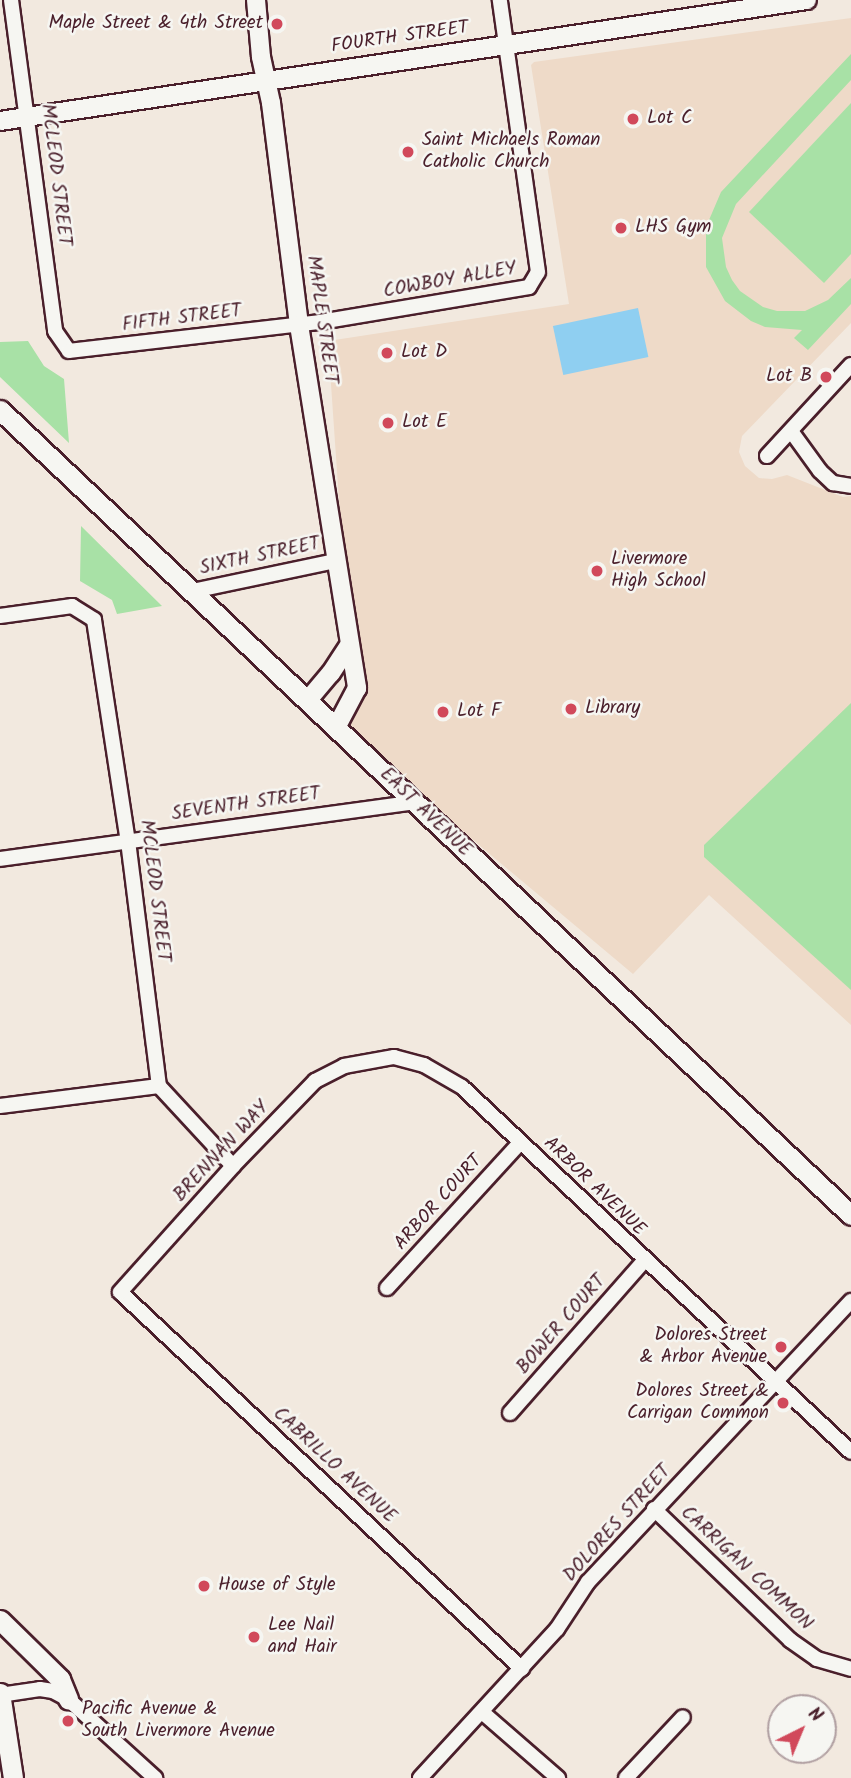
<!DOCTYPE html>
<style>
body{margin:0}
#map{position:relative;width:851px;height:1778px;overflow:hidden;background:#f2e9df;font-family:Kalam,sans-serif}
div>[style]{position:absolute}
.built>*{inset:0;background:#eedac8}
.green>*{inset:0;background:#a8e1a6}
.water>*{inset:0;background:#8fcff1;transform-origin:0 0}
.roads{filter:drop-shadow(2px 0 #4a1f2b) drop-shadow(-2px 0 #4a1f2b) drop-shadow(0 2px #4a1f2b) drop-shadow(0 -2px #4a1f2b)}
.minor>*{height:14px;margin:-7px;padding:0 7px;transform-origin:7px;border-radius:7px;background:#f6f6f2}
.tertiary>*{height:18px;margin:-9px;padding:0 9px;transform-origin:9px;border-radius:9px;background:#f6f6f2}
.secondary>*{height:19px;margin:-9.5px;padding:0 9.5px;transform-origin:9.5px;border-radius:9.5px;background:#f6f6f2}
.dots>*{width:19px;height:19px;translate:-50% -50%;box-sizing:border-box;border:4px solid #f6f6f2;border-radius:50%}
span{translate:-50% -50%;white-space:nowrap;text-align:center;line-height:1.15;-webkit-text-stroke:5px #f6f6f2;paint-order:stroke}
.poi-label{font-size:19px;color:#4a1f2b}
.right{translate:-100% -50%;text-align:right}
.left{translate:0 -50%;text-align:left}
.street-label{font-size:19px;color:#4a1f2b}
.north{position:absolute;left:767px;top:1694px;width:70px;height:70px;box-sizing:border-box;background:#f6f6f2;border:2px solid #b1a0a2;border-radius:50%;rotate:43deg;font-size:19px;font-weight:700;line-height:28px;text-align:center;color:#4a1f2b}
.north::after{content:'';display:block;margin:auto;width:24px;height:32px;background:#d1495b;clip-path:polygon(50% 0,100% 100%,50% 72%,0 100%)}
</style>
<div id="map">
<div class="built">
<i style="clip-path:polygon(851px 18px,851px 323px,742px 436px,739px 452px,745px 466px,759px 478px,772px 479px,787px 475px,843px 497px,851px 496px,851px 1025px,709px 895px,633px 974px,337px 726px,357px 688px,349px 645px,328px 341px,569px 304px,531px 65px,534px 62px)"></i>
</div>
<div class="green">
<i style="clip-path:polygon(851px 54px,851px 80px,736px 204px,722px 238px,726px 267px,732px 280px,740px 291px,763px 307px,777px 311px,805px 311px,828px 300px,851px 278px,851px 304px,808px 350px,794px 338px,802px 330px,765px 327px,751px 321px,725px 301px,706px 267px,706px 227px,721px 192px)"></i>
<i style="clip-path:polygon(851px 103px,851px 254px,824px 283px,749px 212px)"></i>
<i style="clip-path:polygon(28px 341px,44px 366px,64px 379px,69px 443px,0 377px,0 342px)"></i>
<i style="clip-path:polygon(81px 526px,162px 606px,117px 614px,112px 600px,80px 581px)"></i>
<i style="clip-path:polygon(851px 703px,851px 990px,704px 857px,704px 845px)"></i>
</div>
<div class="water">
<i style="left:638px;top:308px;width:50px;height:87px;rotate:78deg"></i>
</div>
<div class="roads">
<div class="minor">
<i style="left:11px;top:0;width:334px;rotate:82.4deg"></i>
<i style="left:55px;top:331px;width:24px;rotate:55deg"></i>
<i style="left:69px;top:351px;width:253px;rotate:-6.6deg"></i>
<i style="left:320px;top:322px;width:212px;rotate:-9.5deg"></i>
<i style="left:529px;top:287px;width:17px;rotate:-59deg"></i>
<i style="left:538px;top:272px;width:275px;rotate:-98deg"></i>
<i style="left:791px;top:431px;width:49px;rotate:54.1deg"></i>
<i style="left:820px;top:471px;width:18px;rotate:43deg"></i>
<i style="left:833px;top:483px;width:18px;rotate:9deg"></i>
<i style="left:767px;top:456px;width:124px;rotate:-47.3deg"></i>
<i style="left:193px;top:591px;width:145px;rotate:-11.9deg"></i>
<i style="left:0;top:616px;width:73px;rotate:-7.9deg"></i>
<i style="left:72px;top:606px;width:26px;rotate:32deg"></i>
<i style="left:94px;top:620px;width:224px;rotate:81.3deg"></i>
<i style="left:128px;top:841px;width:247px;rotate:82.8deg"></i>
<i style="left:159px;top:1086px;width:109px;rotate:47.2deg"></i>
<i style="left:0;top:859px;width:418px;rotate:-7.8deg"></i>
<i style="left:0;top:1106px;width:160px;rotate:-7.2deg"></i>
<i style="left:387px;top:1288px;width:197px;rotate:-47.5deg"></i>
<i style="left:510px;top:1413px;width:203px;rotate:-48.6deg"></i>
<i style="left:654px;top:1509px;width:189px;rotate:43.9deg"></i>
<i style="left:790px;top:1640px;width:33px;rotate:35deg"></i>
<i style="left:817px;top:1659px;width:35px;rotate:16deg"></i>
<i style="left:522px;top:1669px;width:551px;rotate:-136.84deg"></i>
<i style="left:120px;top:1292px;width:169px;rotate:-48.1deg"></i>
<i style="left:233px;top:1166px;width:118px;rotate:-46deg"></i>
<i style="left:315px;top:1081px;width:33px;rotate:-27deg"></i>
<i style="left:344px;top:1066px;width:51px;rotate:-10.2deg"></i>
<i style="left:394px;top:1057px;width:31px;rotate:15deg"></i>
<i style="left:424px;top:1065px;width:44px;rotate:30.1deg"></i>
<i style="left:462px;top:1087px;width:533px;rotate:43.18deg"></i>
<i style="left:0;top:1695px;width:40px;rotate:-8.5deg"></i>
<i style="left:40px;top:1689px;width:13px;rotate:9deg"></i>
<i style="left:53px;top:1691px;width:17px;rotate:28deg"></i>
<i style="left:68px;top:1699px;width:118px;rotate:42.2deg"></i>
<i style="left:482px;top:1712px;width:101px;rotate:41deg"></i>
<i style="left:420px;top:1778px;width:202px;rotate:-47.4deg"></i>
<i style="left:557px;top:1629px;width:56px;rotate:-56.6deg"></i>
<i style="left:588px;top:1582px;width:385px;rotate:-46.9deg"></i>
<i style="left:626px;top:1778px;width:83px;rotate:-46.9deg"></i>
</div>
<div class="tertiary">
<i style="left:256px;top:0;width:57px;rotate:85deg"></i>
<i style="left:261px;top:57px;width:47px;rotate:77.7deg"></i>
<i style="left:271px;top:103px;width:224px;rotate:82.8deg"></i>
<i style="left:299px;top:325px;width:368px;rotate:80.9deg"></i>
<i style="left:357px;top:688px;width:43px;rotate:117.8deg"></i>
<i style="left:0;top:121px;width:816px;rotate:-8.53deg"></i>
<i style="left:308px;top:700px;width:35px;rotate:-50deg"></i>
<i style="left:331px;top:673px;width:33px;rotate:-57deg"></i>
</div>
<div class="secondary">
<i style="left:0;top:410px;width:1171px;rotate:43.41deg"></i>
<i style="left:0;top:1620px;width:84px;rotate:44.5deg"></i>
<i style="left:60px;top:1679px;width:22px;rotate:68deg"></i>
<i style="left:0;top:1693px;width:86px;rotate:81.3deg"></i>
</div>
</div>
<div class="dots">
<i style="left:277px;top:24px;background:#d1495b"></i>
<i style="left:633px;top:119px;background:#d1495b"></i>
<i style="left:408px;top:152px;background:#d1495b"></i>
<i style="left:621px;top:228px;background:#d1495b"></i>
<i style="left:387px;top:353px;background:#d1495b"></i>
<i style="left:826px;top:377px;background:#d1495b"></i>
<i style="left:388px;top:423px;background:#d1495b"></i>
<i style="left:597px;top:571px;background:#d1495b"></i>
<i style="left:571px;top:709px;background:#d1495b"></i>
<i style="left:443px;top:712px;background:#d1495b"></i>
<i style="left:781px;top:1347px;background:#d1495b"></i>
<i style="left:783px;top:1403px;background:#d1495b"></i>
<i style="left:204px;top:1586px;background:#d1495b"></i>
<i style="left:254px;top:1637px;background:#d1495b"></i>
<i style="left:68px;top:1721px;background:#d1495b"></i>
</div>
<div class="poi-label">
<span class="right" style="left:263px;top:24px">Maple Street &amp; 4th Street</span>
<span class="left" style="left:647px;top:119px">Lot C</span>
<span class="left" style="left:422px;top:152px">Saint Michaels Roman<br>Catholic Church</span>
<span class="left" style="left:635px;top:228px">LHS Gym</span>
<span class="left" style="left:401px;top:353px">Lot D</span>
<span class="right" style="left:812px;top:377px">Lot B</span>
<span class="left" style="left:402px;top:423px">Lot E</span>
<span class="left" style="left:611px;top:571px">Livermore<br>High School</span>
<span class="left" style="left:585px;top:709px">Library</span>
<span class="left" style="left:457px;top:712px">Lot F</span>
<span class="right" style="left:767px;top:1347px">Dolores Street<br>&amp; Arbor Avenue</span>
<span class="right" style="left:769px;top:1403px">Dolores Street &amp;<br>Carrigan Common</span>
<span class="left" style="left:218px;top:1586px">House of Style</span>
<span class="left" style="left:268px;top:1637px">Lee Nail<br>and Hair</span>
<span class="left" style="left:82px;top:1721px">Pacific Avenue &amp;<br>South Livermore Avenue</span>
</div>
<div class="street-label">
<span style="left:400px;top:38px;rotate:-8deg">FOURTH STREET</span>
<span style="left:55px;top:175px;rotate:83deg">MCLEOD STREET</span>
<span style="left:450px;top:281px;rotate:-10deg">COWBOY ALLEY</span>
<span style="left:182px;top:319px;rotate:-7deg">FIFTH STREET</span>
<span style="left:321px;top:320px;rotate:82deg">MAPLE STREET</span>
<span style="left:260px;top:557px;rotate:-12deg">SIXTH STREET</span>
<span style="left:246px;top:805px;rotate:-8deg">SEVENTH STREET</span>
<span style="left:425px;top:813px;rotate:44deg">EAST AVENUE</span>
<span style="left:154px;top:891px;rotate:83deg">MCLEOD STREET</span>
<span style="left:222px;top:1152px;rotate:-47deg">BRENNAN WAY</span>
<span style="left:594px;top:1187px;rotate:44deg">ARBOR AVENUE</span>
<span style="left:439px;top:1203px;rotate:-48deg">ARBOR COURT</span>
<span style="left:562px;top:1325px;rotate:-49deg">BOWER COURT</span>
<span style="left:334px;top:1466px;rotate:43deg">CABRILLO AVENUE</span>
<span style="left:618px;top:1524px;rotate:-48deg">DOLORES STREET</span>
<span style="left:746px;top:1569px;rotate:43deg">CARRIGAN COMMON</span>
</div>
<div class="north">N</div>
</div>
